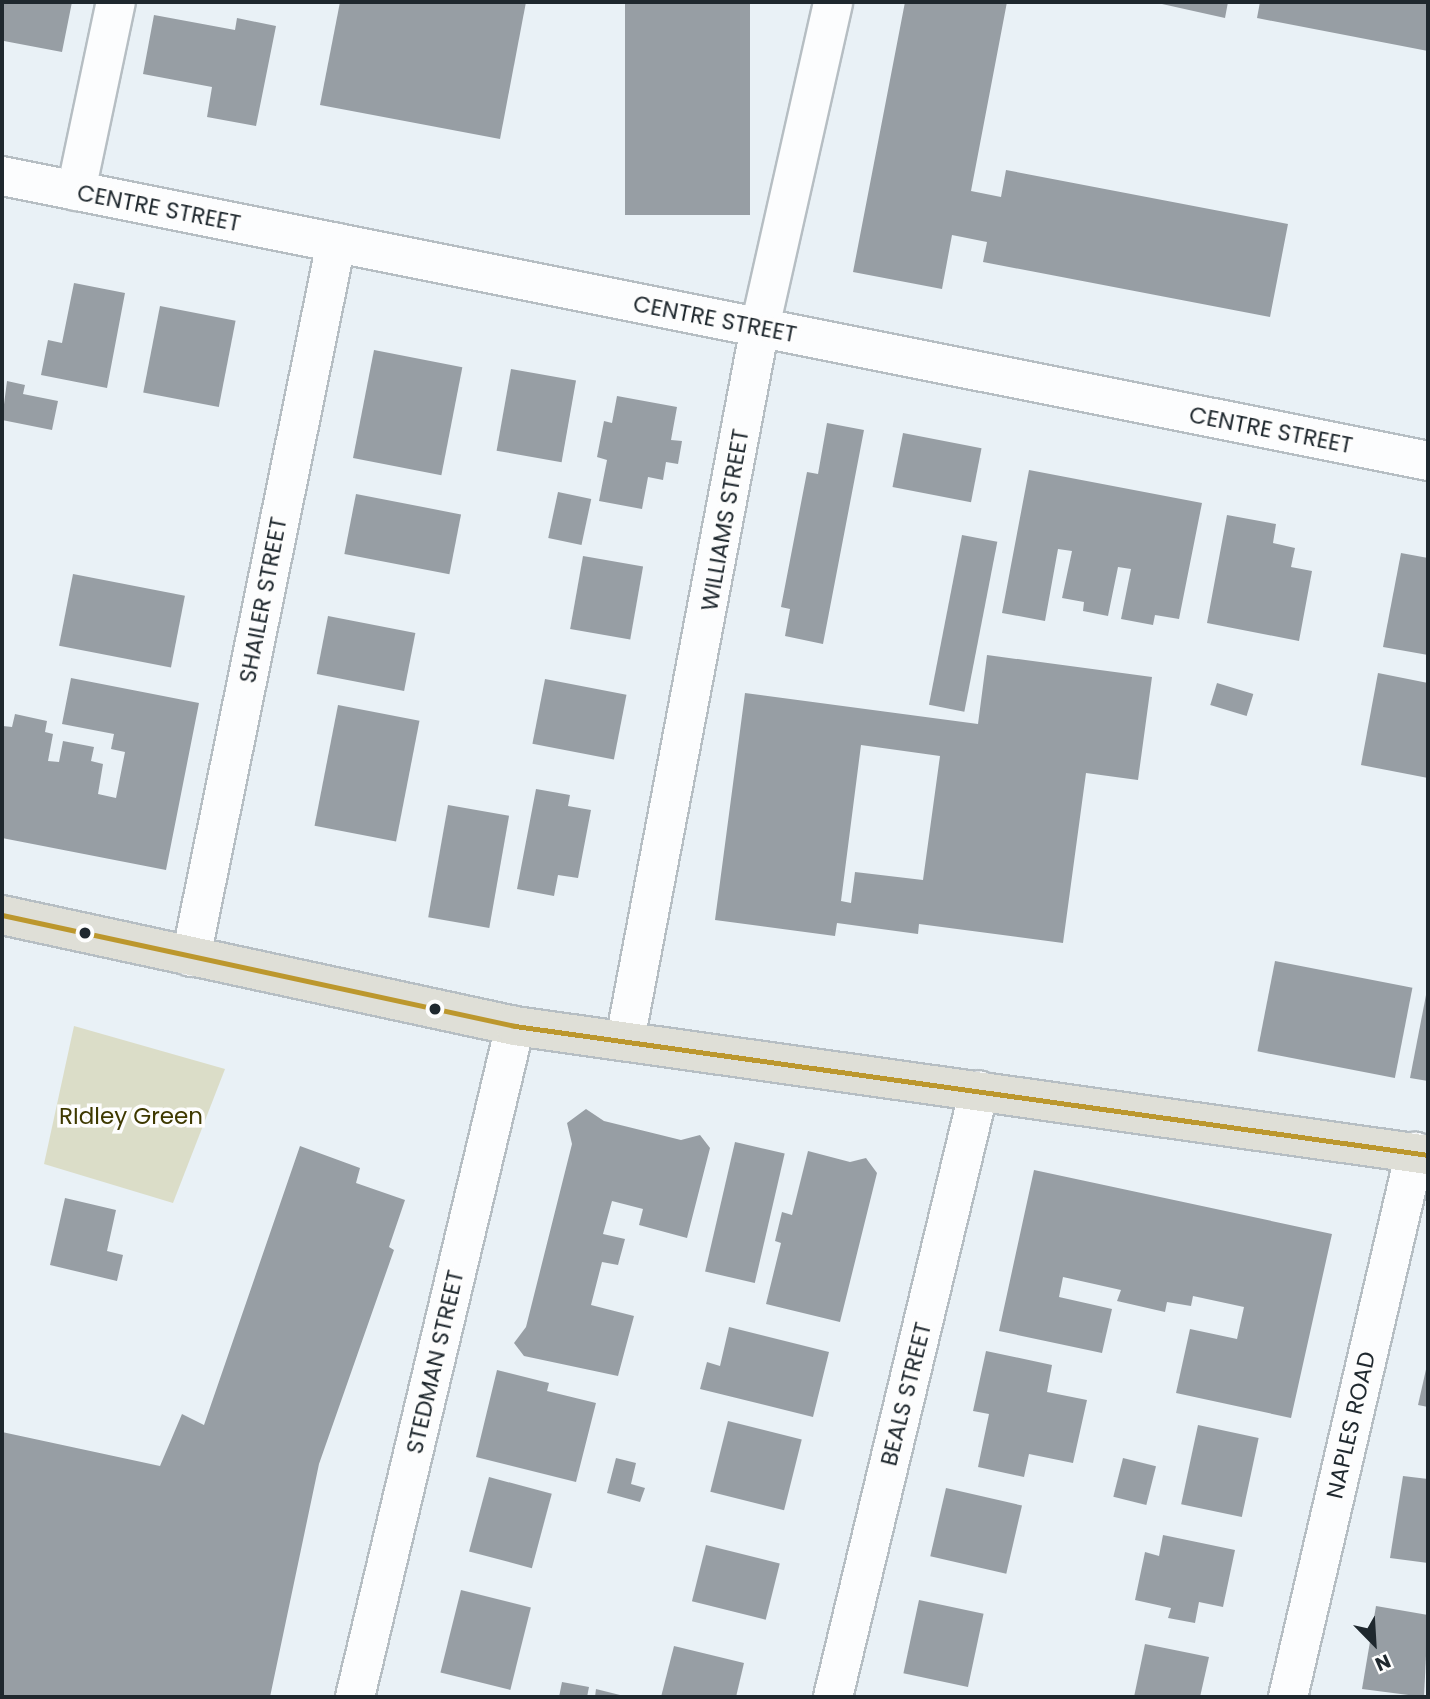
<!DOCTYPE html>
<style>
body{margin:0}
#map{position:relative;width:1430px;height:1699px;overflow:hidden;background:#e9f1f6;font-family:Poppins,sans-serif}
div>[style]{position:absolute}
.green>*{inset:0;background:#dbddc8}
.building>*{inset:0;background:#979ea4;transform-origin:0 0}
.roads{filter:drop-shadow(2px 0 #b6bec3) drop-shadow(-2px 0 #b6bec3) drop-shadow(0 2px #b6bec3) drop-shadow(0 -2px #b6bec3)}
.street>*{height:38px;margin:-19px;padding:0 19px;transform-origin:19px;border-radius:19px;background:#fcfdfe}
.secondary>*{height:38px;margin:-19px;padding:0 19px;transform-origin:19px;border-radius:19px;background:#fcfdfe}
.primary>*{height:38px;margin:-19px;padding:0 19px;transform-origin:19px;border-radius:19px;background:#dfdfd7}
.bus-1>*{height:5px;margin:-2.5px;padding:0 2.5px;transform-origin:2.5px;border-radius:2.5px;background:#bc972d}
.dots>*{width:19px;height:19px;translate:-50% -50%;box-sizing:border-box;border:4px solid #fdfdfd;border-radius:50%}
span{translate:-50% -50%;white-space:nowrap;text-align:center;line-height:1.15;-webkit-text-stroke:7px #fdfdfd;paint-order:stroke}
.street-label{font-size:23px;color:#1f282e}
.park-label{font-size:23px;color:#3e3900}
.frame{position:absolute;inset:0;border:4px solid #1f282e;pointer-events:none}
.north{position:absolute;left:1339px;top:1608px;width:70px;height:70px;-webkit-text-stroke:5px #fdfdfd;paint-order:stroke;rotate:156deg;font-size:19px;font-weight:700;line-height:28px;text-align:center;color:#1f282e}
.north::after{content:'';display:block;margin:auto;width:24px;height:32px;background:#1f282e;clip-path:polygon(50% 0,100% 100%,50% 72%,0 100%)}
</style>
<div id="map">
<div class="green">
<i style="clip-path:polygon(74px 1026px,225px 1069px,173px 1203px,44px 1164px)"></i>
</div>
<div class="building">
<i style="clip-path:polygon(2px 2px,72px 2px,62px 52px,4px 41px,2px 47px)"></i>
<i style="clip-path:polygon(340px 2px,526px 2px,500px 139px,320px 105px)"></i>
<i style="left:625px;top:2px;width:125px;height:213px"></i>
<i style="clip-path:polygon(905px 2px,1007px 2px,971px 191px,1001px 197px,1006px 170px,1288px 224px,1270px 317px,983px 262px,987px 242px,952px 235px,942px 289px,853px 272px)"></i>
<i style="clip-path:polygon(1153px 2px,1228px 2px,1225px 18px)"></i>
<i style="clip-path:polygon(1260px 2px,1428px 2px,1428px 51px,1257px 18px)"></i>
<i style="clip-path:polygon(154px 15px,235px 30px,237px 18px,276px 26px,256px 126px,207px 117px,212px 87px,143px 74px)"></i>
<i style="clip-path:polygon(74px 283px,125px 293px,107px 388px,41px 375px,48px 340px,62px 343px)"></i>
<i style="left:160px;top:306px;width:77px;height:88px;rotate:11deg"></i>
<i style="left:374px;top:350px;width:90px;height:110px;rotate:11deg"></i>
<i style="left:511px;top:369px;width:66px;height:83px;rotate:10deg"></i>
<i style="clip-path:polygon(7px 381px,25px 385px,23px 394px,58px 401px,52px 430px,2px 420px)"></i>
<i style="clip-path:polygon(617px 396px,677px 407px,671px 440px,682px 441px,678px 464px,666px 462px,663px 480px,648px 477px,642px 509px,599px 501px,607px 460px,597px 457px,604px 421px,612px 423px)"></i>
<i style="clip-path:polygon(827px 423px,864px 430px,823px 644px,785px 636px,790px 609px,781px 607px,807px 472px,818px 474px)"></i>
<i style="left:903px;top:433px;width:80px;height:55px;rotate:11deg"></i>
<i style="clip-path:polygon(1029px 470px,1202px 503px,1179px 619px,1155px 615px,1153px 625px,1121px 619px,1131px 569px,1118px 567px,1108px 616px,1083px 611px,1084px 602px,1062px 598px,1072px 551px,1058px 549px,1045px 621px,1002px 613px)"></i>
<i style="left:558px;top:492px;width:34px;height:47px;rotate:12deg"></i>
<i style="left:356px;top:494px;width:107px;height:61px;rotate:11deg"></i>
<i style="clip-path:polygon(1227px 515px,1276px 524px,1273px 543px,1295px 548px,1291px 567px,1312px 571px,1299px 641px,1207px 623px)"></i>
<i style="left:962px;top:535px;width:36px;height:173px;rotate:11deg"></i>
<i style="clip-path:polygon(1401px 553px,1428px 558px,1428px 655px,1383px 647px)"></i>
<i style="left:583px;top:556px;width:61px;height:74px;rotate:10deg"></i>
<i style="left:73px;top:574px;width:114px;height:73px;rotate:11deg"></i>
<i style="left:328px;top:616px;width:89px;height:59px;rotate:11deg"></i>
<i style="clip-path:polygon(evenodd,987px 655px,1152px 677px,1138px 780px,1086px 773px,1063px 943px,919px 924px,918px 934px,837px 923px,835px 936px,715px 920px,745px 693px,978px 724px,987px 655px,861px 745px,940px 756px,923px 880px,855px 872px,851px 903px,841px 901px,861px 745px)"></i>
<i style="clip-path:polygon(1378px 673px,1428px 683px,1428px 778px,1361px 765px)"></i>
<i style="clip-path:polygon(71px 678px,199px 703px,166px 870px,2px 838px,2px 730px,3px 726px,12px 727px,15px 714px,47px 721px,45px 732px,53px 734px,48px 761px,59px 762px,63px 741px,94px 747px,91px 761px,103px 764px,98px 794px,116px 798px,125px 752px,111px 749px,114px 734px,62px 724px)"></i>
<i style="left:545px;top:679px;width:83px;height:66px;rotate:11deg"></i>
<i style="left:1217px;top:683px;width:38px;height:23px;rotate:17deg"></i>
<i style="left:338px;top:705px;width:83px;height:123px;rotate:11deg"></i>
<i style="clip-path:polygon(536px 789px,570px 795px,568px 806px,591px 810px,578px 878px,558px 875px,554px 896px,517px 889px)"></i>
<i style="left:448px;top:805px;width:62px;height:114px;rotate:10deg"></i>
<i style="left:1275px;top:961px;width:140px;height:92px;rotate:11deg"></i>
<i style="clip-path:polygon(1427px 990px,1428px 990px,1428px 1081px,1410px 1078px)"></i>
<i style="clip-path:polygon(586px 1109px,604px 1121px,681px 1140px,700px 1135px,710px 1148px,687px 1238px,639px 1225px,643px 1209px,612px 1201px,603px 1234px,625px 1239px,618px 1265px,602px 1262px,591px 1305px,634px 1316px,618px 1376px,524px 1356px,514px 1343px,526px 1327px,572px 1144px,567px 1123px)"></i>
<i style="left:735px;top:1142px;width:51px;height:133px;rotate:13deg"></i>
<i style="clip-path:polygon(300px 1146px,360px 1168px,356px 1183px,405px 1200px,389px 1247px,394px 1250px,319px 1464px,270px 1697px,2px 1697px,2px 1432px,160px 1466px,182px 1414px,204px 1425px)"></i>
<i style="clip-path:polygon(808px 1151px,850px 1162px,866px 1158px,877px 1173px,840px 1322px,766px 1304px,781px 1243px,775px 1241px,782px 1212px,792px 1215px)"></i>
<i style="clip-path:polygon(1034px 1170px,1332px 1234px,1291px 1418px,1176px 1393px,1190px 1329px,1237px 1339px,1244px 1307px,1193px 1296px,1191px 1306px,1167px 1302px,1165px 1312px,1117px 1301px,1121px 1290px,1063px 1277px,1059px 1297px,1112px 1309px,1102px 1353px,999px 1331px)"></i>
<i style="clip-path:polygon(65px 1198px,116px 1210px,107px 1251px,123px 1255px,117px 1281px,50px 1265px)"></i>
<i style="clip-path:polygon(729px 1327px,829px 1352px,813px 1417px,700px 1389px,707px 1362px,720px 1366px)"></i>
<i style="clip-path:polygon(986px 1351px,1052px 1365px,1047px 1392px,1087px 1400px,1073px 1463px,1029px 1454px,1024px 1477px,978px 1467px,989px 1414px,973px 1411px)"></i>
<i style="clip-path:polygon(1427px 1365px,1428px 1365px,1428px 1407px,1418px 1405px)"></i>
<i style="clip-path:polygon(497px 1370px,549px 1383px,547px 1391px,596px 1403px,576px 1482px,476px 1457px)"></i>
<i style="left:728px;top:1421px;width:76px;height:73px;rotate:14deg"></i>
<i style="left:1198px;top:1425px;width:62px;height:81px;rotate:12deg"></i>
<i style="clip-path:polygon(616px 1458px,636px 1463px,631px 1484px,645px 1488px,640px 1502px,607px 1493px)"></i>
<i style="left:1123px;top:1458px;width:34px;height:40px;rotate:14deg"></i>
<i style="clip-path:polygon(1403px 1476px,1428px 1479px,1428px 1563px,1390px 1558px)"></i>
<i style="left:489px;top:1477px;width:65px;height:77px;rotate:15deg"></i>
<i style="left:946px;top:1488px;width:78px;height:70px;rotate:13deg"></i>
<i style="clip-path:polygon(1163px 1535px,1235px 1550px,1223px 1607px,1199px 1602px,1195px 1623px,1168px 1618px,1171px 1608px,1135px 1600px,1145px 1552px,1159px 1556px)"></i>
<i style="left:706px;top:1545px;width:76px;height:58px;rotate:14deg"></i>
<i style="left:461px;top:1590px;width:72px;height:85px;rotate:14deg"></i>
<i style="left:919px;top:1600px;width:66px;height:75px;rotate:12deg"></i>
<i style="clip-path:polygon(1376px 1606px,1428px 1615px,1424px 1697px,1362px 1689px)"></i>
<i style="clip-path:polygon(1145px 1644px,1209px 1657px,1200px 1697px,1134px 1697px)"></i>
<i style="clip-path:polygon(674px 1646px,744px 1663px,736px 1697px,661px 1697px)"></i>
<i style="clip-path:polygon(562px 1682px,589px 1687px,587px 1697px,559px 1697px)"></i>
<i style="clip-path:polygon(596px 1689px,624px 1696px,624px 1697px,595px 1697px)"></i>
</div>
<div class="roads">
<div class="street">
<i style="left:76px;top:191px;width:193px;rotate:-78.1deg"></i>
<i style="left:191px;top:957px;width:729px;rotate:-78.52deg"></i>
<i style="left:625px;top:1040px;width:726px;rotate:-79.28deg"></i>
<i style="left:760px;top:327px;width:333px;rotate:-77.3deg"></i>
<i style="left:355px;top:1697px;width:690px;rotate:-76.59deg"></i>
<i style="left:833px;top:1697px;width:624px;rotate:-76.48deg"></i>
<i style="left:1288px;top:1697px;width:560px;rotate:-76.88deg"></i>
</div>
<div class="secondary">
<i style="left:2px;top:176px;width:1454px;rotate:11.3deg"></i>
</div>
<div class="primary">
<i style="left:2px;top:915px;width:525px;rotate:12.21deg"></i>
<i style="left:515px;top:1026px;width:922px;rotate:8.04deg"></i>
</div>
</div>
<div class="bus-1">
<i style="left:2px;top:915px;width:525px;rotate:12.21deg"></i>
<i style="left:515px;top:1026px;width:922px;rotate:8.04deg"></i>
</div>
<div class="dots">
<i style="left:85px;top:933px;background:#1f282e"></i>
<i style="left:435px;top:1009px;background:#1f282e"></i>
</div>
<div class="street-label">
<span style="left:159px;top:208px;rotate:11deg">CENTRE STREET</span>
<span style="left:715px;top:319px;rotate:11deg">CENTRE STREET</span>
<span style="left:1271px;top:430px;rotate:11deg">CENTRE STREET</span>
<span style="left:725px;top:520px;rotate:-80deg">WILLIAMS STREET</span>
<span style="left:263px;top:600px;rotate:-79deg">SHAILER STREET</span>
<span style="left:435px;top:1362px;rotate:-77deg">STEDMAN STREET</span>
<span style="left:906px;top:1394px;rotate:-76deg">BEALS STREET</span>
<span style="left:1351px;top:1425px;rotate:-77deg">NAPLES ROAD</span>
</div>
<div class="park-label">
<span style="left:131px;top:1116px">RIdley Green</span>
</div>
<div class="frame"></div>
<div class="north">N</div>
</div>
